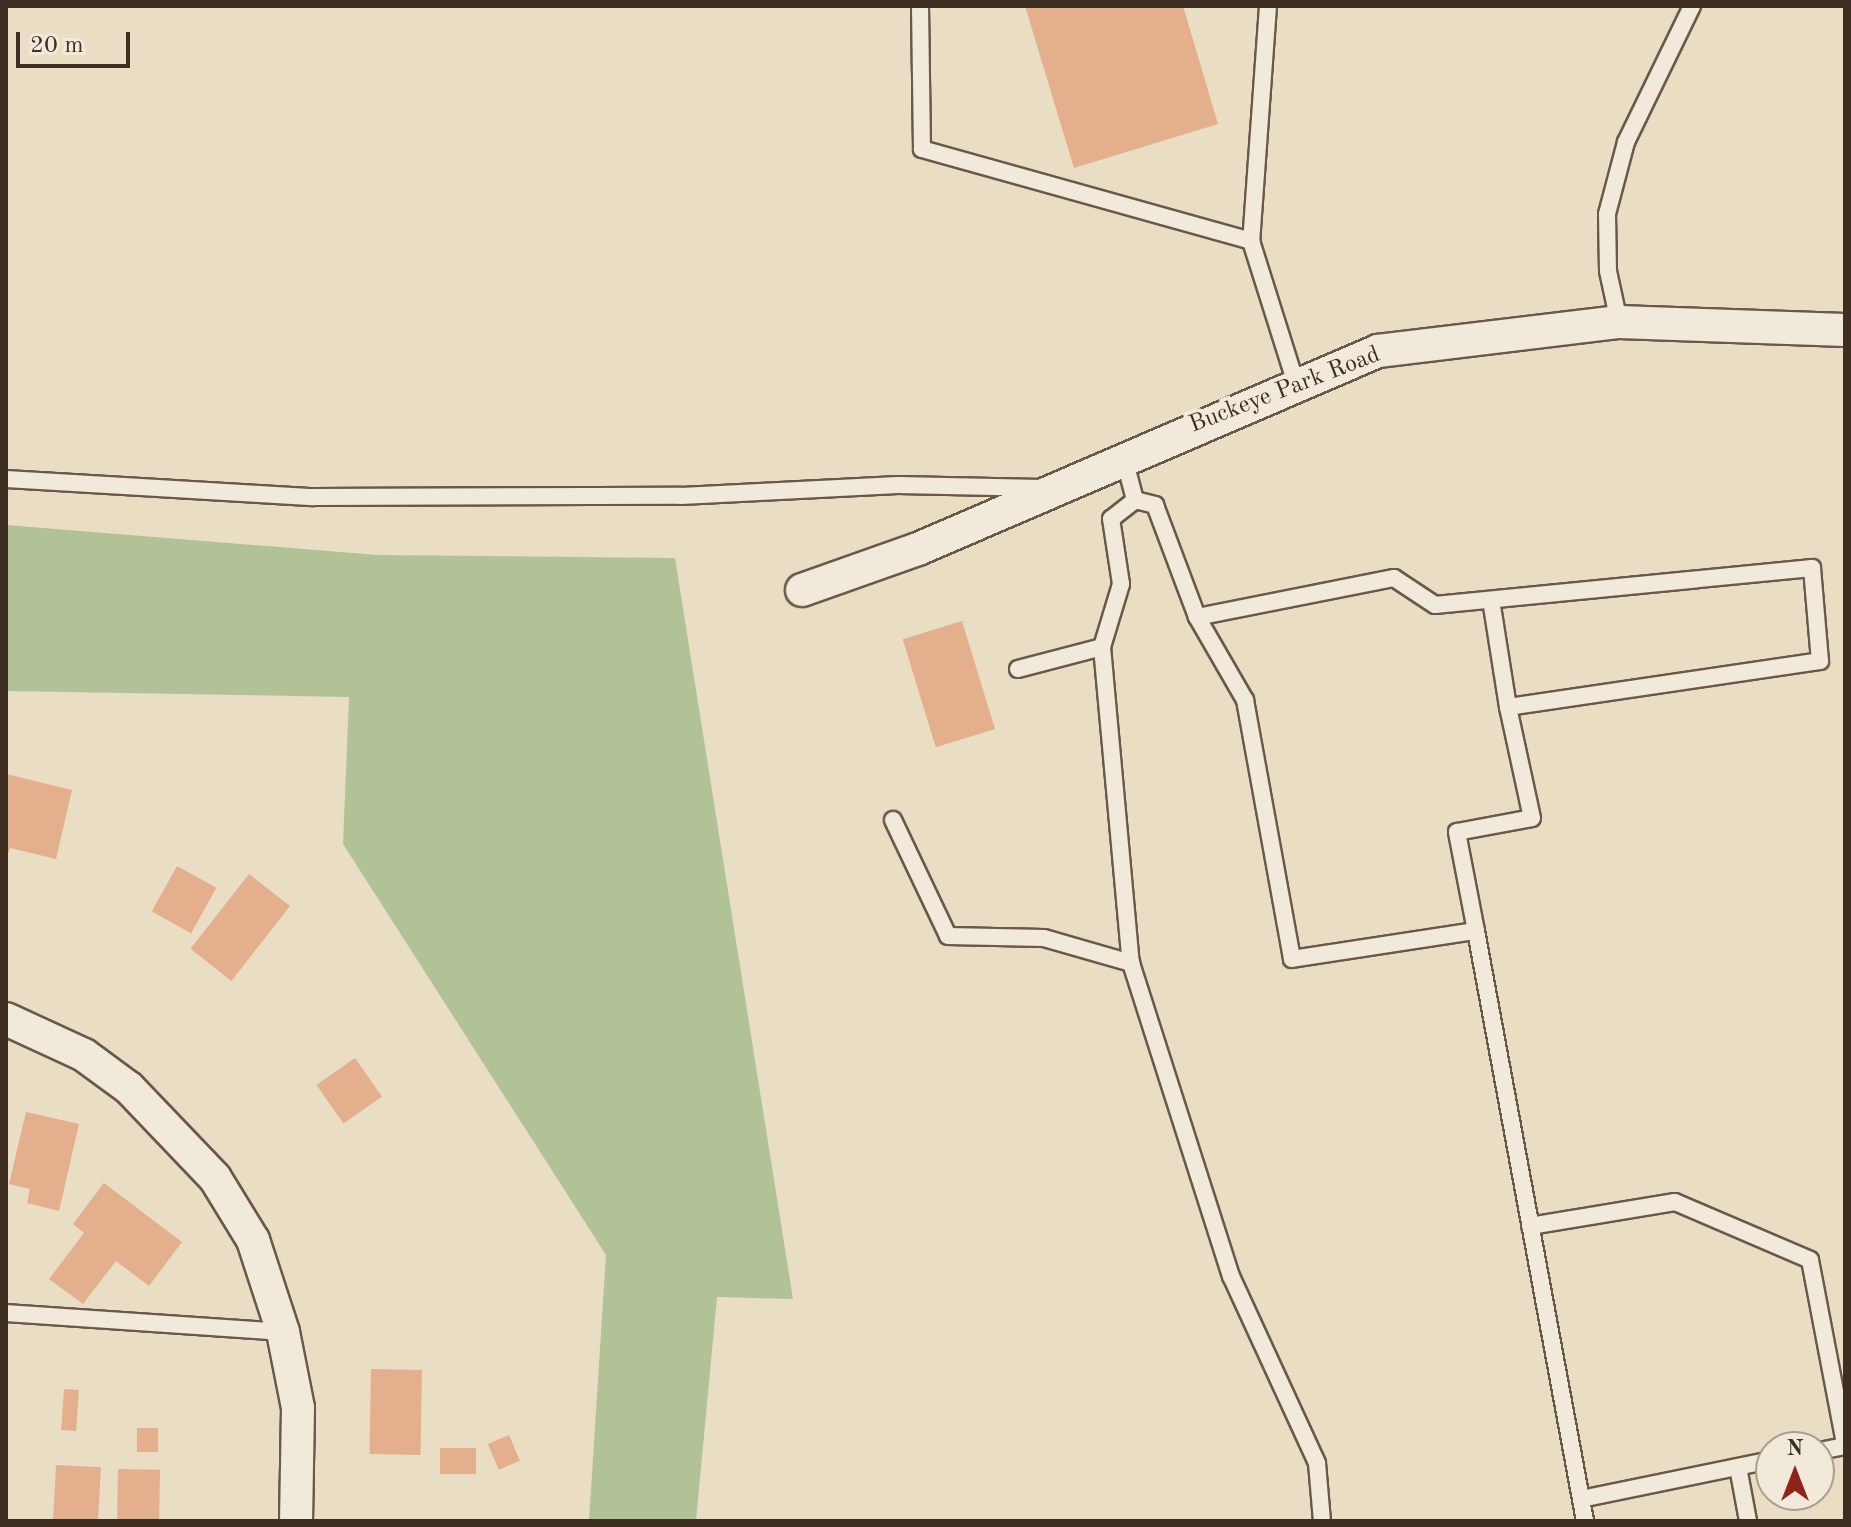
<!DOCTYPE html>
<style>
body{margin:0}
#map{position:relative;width:1851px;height:1527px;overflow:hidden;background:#e9ddc4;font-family:"Old Standard TT",serif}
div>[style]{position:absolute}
.green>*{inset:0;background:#b2c297}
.building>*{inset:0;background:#e4af8c;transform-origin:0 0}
.roads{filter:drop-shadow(2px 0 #69594a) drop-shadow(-2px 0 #69594a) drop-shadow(0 2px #69594a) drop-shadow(0 -2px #69594a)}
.lane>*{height:16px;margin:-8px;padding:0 8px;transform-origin:8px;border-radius:8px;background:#f1e9d9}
.street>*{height:32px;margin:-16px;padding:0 16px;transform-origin:16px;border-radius:16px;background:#f1e9d9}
span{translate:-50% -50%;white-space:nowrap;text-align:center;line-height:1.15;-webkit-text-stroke:8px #f1e9d9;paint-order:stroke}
.street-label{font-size:24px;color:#3e2d21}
.frame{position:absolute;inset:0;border:8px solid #3e2d21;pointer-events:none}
.north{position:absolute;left:1755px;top:1431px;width:80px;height:80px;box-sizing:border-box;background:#f1e9d9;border:2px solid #a99e8f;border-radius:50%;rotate:0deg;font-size:22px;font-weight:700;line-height:32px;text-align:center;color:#3e2d21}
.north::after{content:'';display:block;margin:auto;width:28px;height:36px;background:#8f2418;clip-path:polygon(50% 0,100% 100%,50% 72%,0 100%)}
.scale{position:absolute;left:16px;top:32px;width:114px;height:36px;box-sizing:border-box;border:4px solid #3e2d21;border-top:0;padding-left:10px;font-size:24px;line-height:28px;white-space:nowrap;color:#3e2d21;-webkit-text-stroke:6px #f1e9d9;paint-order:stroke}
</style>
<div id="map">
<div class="green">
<i style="clip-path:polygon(6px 525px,378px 555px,675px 558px,793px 1299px,717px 1297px,696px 1521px,589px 1521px,606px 1255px,343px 844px,349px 697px,6px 691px)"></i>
</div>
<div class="building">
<i style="clip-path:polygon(1025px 6px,1183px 6px,1218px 124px,1074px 168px)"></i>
<i style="left:962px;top:621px;width:113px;height:62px;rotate:73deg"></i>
<i style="clip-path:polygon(6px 774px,72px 790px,56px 859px,10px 848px,6px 860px)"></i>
<i style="left:177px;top:866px;width:45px;height:52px;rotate:29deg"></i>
<i style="left:249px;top:874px;width:52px;height:95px;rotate:38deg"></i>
<i style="left:355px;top:1058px;width:47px;height:47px;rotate:55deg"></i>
<i style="clip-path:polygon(26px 1112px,79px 1124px,59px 1211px,27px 1203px,30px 1189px,9px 1184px)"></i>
<i style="clip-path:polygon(104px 1183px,182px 1242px,149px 1286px,116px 1261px,83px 1304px,49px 1279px,84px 1233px,73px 1224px)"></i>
<i style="left:371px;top:1369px;width:51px;height:85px;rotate:1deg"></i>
<i style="left:64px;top:1389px;width:15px;height:41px;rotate:4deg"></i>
<i style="left:137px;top:1428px;width:21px;height:24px"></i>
<i style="left:509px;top:1435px;width:28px;height:23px;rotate:67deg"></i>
<i style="left:476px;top:1448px;width:26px;height:36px;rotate:90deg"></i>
<i style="left:56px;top:1465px;width:45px;height:56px;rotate:3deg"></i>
<i style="left:118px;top:1469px;width:42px;height:52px;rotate:1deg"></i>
</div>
<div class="roads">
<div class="lane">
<i style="left:920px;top:6px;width:143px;rotate:89.2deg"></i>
<i style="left:922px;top:149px;width:342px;rotate:15.6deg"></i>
<i style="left:1268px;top:6px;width:236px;rotate:94.1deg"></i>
<i style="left:1251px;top:241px;width:150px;rotate:72.5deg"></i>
<i style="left:1619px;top:322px;width:52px;rotate:-102.2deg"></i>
<i style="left:1608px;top:271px;width:57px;rotate:-91deg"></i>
<i style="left:1607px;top:214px;width:74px;rotate:-75.2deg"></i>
<i style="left:1626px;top:142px;width:151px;rotate:-64.1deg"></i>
<i style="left:6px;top:479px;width:308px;rotate:3.4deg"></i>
<i style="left:313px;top:497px;width:368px;rotate:-0.2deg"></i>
<i style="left:681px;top:496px;width:217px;rotate:-2.9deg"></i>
<i style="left:898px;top:485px;width:145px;rotate:1.2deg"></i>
<i style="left:1135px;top:500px;width:21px;rotate:14deg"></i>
<i style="left:1155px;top:505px;width:120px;rotate:69.4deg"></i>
<i style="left:1197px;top:617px;width:201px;rotate:-11.2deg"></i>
<i style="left:1394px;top:578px;width:49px;rotate:33.4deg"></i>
<i style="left:1435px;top:605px;width:379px;rotate:-5.6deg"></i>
<i style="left:1812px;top:568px;width:93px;rotate:85.1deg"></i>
<i style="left:1820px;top:661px;width:315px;rotate:171.6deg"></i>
<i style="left:1508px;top:707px;width:108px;rotate:-99deg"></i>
<i style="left:1197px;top:617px;width:96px;rotate:60deg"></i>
<i style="left:1245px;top:700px;width:263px;rotate:79.7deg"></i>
<i style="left:1292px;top:959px;width:186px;rotate:-8.7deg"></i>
<i style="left:1476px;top:931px;width:101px;rotate:-100.9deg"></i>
<i style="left:1457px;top:832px;width:76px;rotate:-10.6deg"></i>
<i style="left:1532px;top:818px;width:114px;rotate:-102.2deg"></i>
<i style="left:1102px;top:647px;width:317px;rotate:84.8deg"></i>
<i style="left:1131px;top:963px;width:329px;rotate:72.3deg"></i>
<i style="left:1231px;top:1276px;width:206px;rotate:65.3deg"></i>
<i style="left:1317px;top:1463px;width:58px;rotate:85.1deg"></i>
<i style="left:1018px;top:669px;width:87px;rotate:-14.7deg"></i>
<i style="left:1102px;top:647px;width:66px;rotate:-73.2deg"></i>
<i style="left:1121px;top:584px;width:66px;rotate:-98.7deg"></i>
<i style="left:1111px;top:519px;width:31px;rotate:-38deg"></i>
<i style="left:1135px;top:500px;width:43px;rotate:-104.7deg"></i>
<i style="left:893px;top:820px;width:128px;rotate:64.6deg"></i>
<i style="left:948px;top:936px;width:96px;rotate:1.2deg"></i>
<i style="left:1044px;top:938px;width:91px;rotate:16deg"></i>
<i style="left:1476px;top:931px;width:600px;rotate:79.53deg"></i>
<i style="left:1530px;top:1226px;width:147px;rotate:-9.4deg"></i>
<i style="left:1675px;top:1202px;width:147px;rotate:23.2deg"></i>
<i style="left:1810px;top:1260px;width:187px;rotate:79.2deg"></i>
<i style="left:6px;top:1313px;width:278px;rotate:3.9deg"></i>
<i style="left:1819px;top:1451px;width:26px;rotate:-11deg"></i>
<i style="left:1738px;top:1467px;width:55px;rotate:79.5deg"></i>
<i style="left:1581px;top:1499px;width:194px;rotate:-11.6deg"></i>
</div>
<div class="street">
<i style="left:802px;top:590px;width:123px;rotate:-19.5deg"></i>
<i style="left:918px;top:549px;width:501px;rotate:-23.29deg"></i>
<i style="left:1378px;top:351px;width:243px;rotate:-6.9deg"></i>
<i style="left:1619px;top:322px;width:226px;rotate:2deg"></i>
<i style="left:6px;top:1019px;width:86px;rotate:24.8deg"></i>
<i style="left:84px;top:1055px;width:56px;rotate:36.3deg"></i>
<i style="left:129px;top:1088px;width:124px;rotate:46.3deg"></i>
<i style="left:215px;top:1178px;width:73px;rotate:58.5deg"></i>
<i style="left:253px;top:1240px;width:97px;rotate:71.9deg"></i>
<i style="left:283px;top:1332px;width:77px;rotate:78.8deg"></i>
<i style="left:298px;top:1408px;width:113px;rotate:91deg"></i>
</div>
</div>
<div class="street-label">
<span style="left:1285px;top:391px;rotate:-21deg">Buckeye Park Road</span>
</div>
<div class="frame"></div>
<div class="north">N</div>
<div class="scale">20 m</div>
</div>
